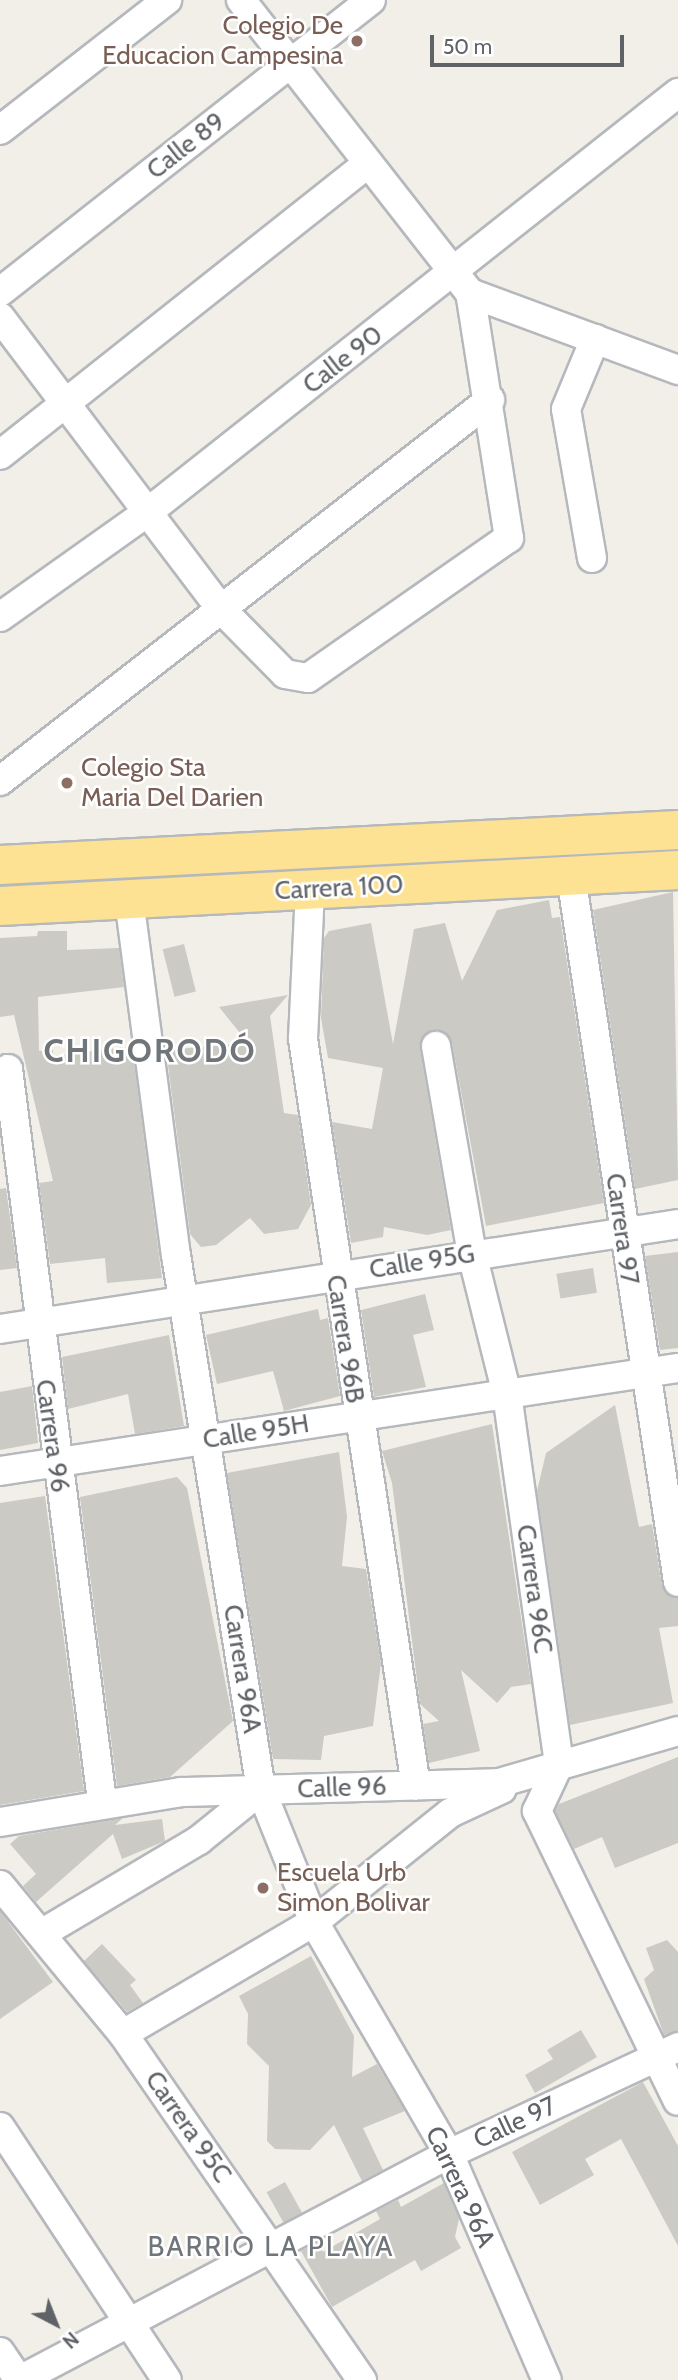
<!DOCTYPE html>
<meta charset="utf-8">
<style>
body{margin:0}
#map{position:relative;width:678px;height:2380px;overflow:hidden;background:#f1efe8;font-family:Cabin,sans-serif}
div>[style]{position:absolute}
.building>*{inset:0;background:#cccac5;transform-origin:0 0}
.roads{filter:drop-shadow(2px 0 #b5b8bc) drop-shadow(-2px 0 #b5b8bc) drop-shadow(0 2px #b5b8bc) drop-shadow(0 -2px #b5b8bc)}
.minor>*{height:28px;margin:-14px;padding:0 14px;transform-origin:14px;border-radius:14px;background:#fff}
.highway>*{height:38px;margin:-19px;padding:0 19px;transform-origin:19px;border-radius:19px;background:#fde293}
.dots>*{width:19px;height:19px;translate:-50% -50%;box-sizing:border-box;border:4px solid #fff;border-radius:50%}
span{translate:-50% -50%;white-space:nowrap;text-align:center;line-height:1.15;-webkit-text-stroke:5px #fff;paint-order:stroke}
.education-label{font-size:26px;color:#785e54}
.right{translate:-100% -50%;text-align:right}
.left{translate:0 -50%;text-align:left}
.street-label{font-size:26px;color:#5f6368}
.neighbourhood-label{font-size:28px;color:#70757a;letter-spacing:2px}
.district-label{font-size:33px;color:#70757a;font-weight:700;letter-spacing:2px}
.north{position:absolute;left:21px;top:2289px;width:70px;height:70px;-webkit-text-stroke:5px #fff;paint-order:stroke;rotate:138deg;font-size:19px;font-weight:700;line-height:28px;text-align:center;color:#5f6368}
.north::after{content:'';display:block;margin:auto;width:24px;height:32px;background:#5f6368;clip-path:polygon(50% 0,100% 100%,50% 72%,0 100%)}
.scale{position:absolute;left:430px;top:35px;width:194px;height:32px;box-sizing:border-box;border:4px solid #5f6368;border-top:0;padding-left:9px;font-size:21px;line-height:24px;white-space:nowrap;color:#5f6368;-webkit-text-stroke:5px #fff;paint-order:stroke}
</style>
<div id="map">
<div class="building">
<i style="clip-path:polygon(673px 892px,678px 1180px,635px 1189px,593px 910px)"></i>
<i style="clip-path:polygon(549px 900px,552px 918px,560px 917px,604px 1203px,486px 1226px,452px 1043px,434px 1030px,420px 1049px,451px 1230px,427px 1235px,384px 1227px,383px 1237px,351px 1243px,332px 1122px,372px 1129px,383px 1068px,328px 1058px,321px 1018px,324px 938px,329px 931px,371px 923px,393px 1044px,414px 929px,445px 923px,462px 981px,497px 910px)"></i>
<i style="clip-path:polygon(38px 931px,67px 931px,67px 950px,119px 948px,124px 987px,38px 997px,39px 1051px,53px 1050px,53px 1056px,132px 1046px,162px 1278px,107px 1283px,105px 1258px,50px 1264px,39px 1183px,53px 1181px,14px 1015px,0 1017px,0 938px,37px 936px)"></i>
<i style="left:184px;top:944px;width:49px;height:22px;rotate:76deg"></i>
<i style="clip-path:polygon(288px 995px,270px 1016px,284px 1113px,298px 1115px,311px 1205px,298px 1229px,264px 1234px,250px 1218px,216px 1245px,201px 1247px,190px 1234px,166px 1050px,248px 1043px,219px 1007px)"></i>
<i style="clip-path:polygon(6px 1188px,17px 1268px,0 1270px,0 1189px)"></i>
<i style="clip-path:polygon(678px 1252px,678px 1348px,660px 1350px,645px 1256px)"></i>
<i style="left:593px;top:1268px;width:25px;height:37px;rotate:81deg"></i>
<i style="clip-path:polygon(425px 1294px,434px 1330px,413px 1335px,426px 1387px,374px 1397px,361px 1310px)"></i>
<i style="clip-path:polygon(318px 1309px,320px 1320px,328px 1318px,340px 1396px,284px 1411px,273px 1371px,217px 1384px,206px 1335px)"></i>
<i style="clip-path:polygon(169px 1335px,184px 1426px,135px 1434px,128px 1394px,68px 1409px,62px 1357px)"></i>
<i style="clip-path:polygon(32px 1386px,38px 1443px,0 1450px,0 1392px)"></i>
<i style="clip-path:polygon(615px 1405px,639px 1527px,652px 1524px,662px 1585px,678px 1598px,678px 1626px,659px 1628px,673px 1703px,570px 1725px,537px 1491px,546px 1453px)"></i>
<i style="clip-path:polygon(492px 1424px,531px 1684px,511px 1687px,497px 1703px,461px 1670px,480px 1751px,429px 1763px,423px 1724px,439px 1721px,420px 1704px,392px 1483px,382px 1451px)"></i>
<i style="clip-path:polygon(339px 1452px,347px 1517px,342px 1566px,366px 1569px,381px 1663px,373px 1726px,324px 1736px,321px 1760px,273px 1759px,227px 1473px)"></i>
<i style="clip-path:polygon(177px 1477px,187px 1488px,233px 1721px,170px 1777px,117px 1786px,80px 1497px)"></i>
<i style="clip-path:polygon(45px 1496px,84px 1791px,0 1805px,0 1503px)"></i>
<i style="clip-path:polygon(678px 1757px,678px 1843px,615px 1868px,602px 1837px,574px 1849px,555px 1811px,559px 1804px)"></i>
<i style="clip-path:polygon(123px 1818px,115px 1825px,162px 1819px,165px 1841px,122px 1859px,113px 1834px,36px 1902px,23px 1886px,36px 1874px,10px 1844px,19px 1836px)"></i>
<i style="clip-path:polygon(0 1911px,53px 1982px,0 2019px)"></i>
<i style="clip-path:polygon(667px 1940px,678px 1952px,678px 2031px,664px 2035px,644px 1979px,654px 1970px,646px 1948px)"></i>
<i style="clip-path:polygon(102px 1944px,136px 1980px,130px 1985px,143px 2003px,127px 2012px,84px 1961px)"></i>
<i style="clip-path:polygon(311px 1956px,354px 2036px,352px 2077px,377px 2064px,405px 2111px,363px 2128px,383px 2170px,362px 2181px,334px 2125px,310px 2150px,275px 2149px,267px 2141px,269px 2066px,247px 2044px,248px 2014px,239px 1996px)"></i>
<i style="clip-path:polygon(581px 2030px,597px 2057px,535px 2093px,525px 2075px,553px 2059px,547px 2050px)"></i>
<i style="clip-path:polygon(643px 2082px,678px 2146px,678px 2246px,621px 2139px,585px 2159px,594px 2175px,540px 2205px,512px 2152px)"></i>
<i style="left:285px;top:2182px;width:35px;height:21px;rotate:61deg"></i>
<i style="clip-path:polygon(444px 2183px,459px 2219px,455px 2237px,461px 2248px,421px 2271px,415px 2260px,332px 2307px,301px 2251px,318px 2242px,323px 2252px,380px 2219px,376px 2211px,398px 2200px,401px 2207px)"></i>
</div>
<div class="roads">
<div class="minor">
<i style="left:241px;top:0;width:372px;rotate:52deg"></i>
<i style="left:470px;top:293px;width:222px;rotate:20.3deg"></i>
<i style="left:0;top:130px;width:212px;rotate:-37.9deg"></i>
<i style="left:0;top:292px;width:472px;rotate:-38.2deg"></i>
<i style="left:0;top:317px;width:366px;rotate:52.9deg"></i>
<i style="left:221px;top:609px;width:91px;rotate:45.4deg"></i>
<i style="left:285px;top:674px;width:23px;rotate:10deg"></i>
<i style="left:308px;top:678px;width:245px;rotate:-34.9deg"></i>
<i style="left:509px;top:538px;width:248px;rotate:-99deg"></i>
<i style="left:0;top:455px;width:468px;rotate:-38.4deg"></i>
<i style="left:592px;top:558px;width:151px;rotate:-99.9deg"></i>
<i style="left:566px;top:409px;width:76px;rotate:-67.5deg"></i>
<i style="left:0;top:617px;width:181px;rotate:-35.4deg"></i>
<i style="left:148px;top:512px;width:676px;rotate:-38.33deg"></i>
<i style="left:0;top:781px;width:621px;rotate:-37.87deg"></i>
<i style="left:571px;top:876px;width:714px;rotate:81.38deg"></i>
<i style="left:310px;top:890px;width:149px;rotate:92.7deg"></i>
<i style="left:303px;top:1039px;width:755px;rotate:81.4deg"></i>
<i style="left:129px;top:899px;width:359px;rotate:82.5deg"></i>
<i style="left:176px;top:1255px;width:542px;rotate:80.97deg"></i>
<i style="left:261px;top:1790px;width:142px;rotate:68.1deg"></i>
<i style="left:314px;top:1922px;width:268px;rotate:59.8deg"></i>
<i style="left:449px;top:2154px;width:246px;rotate:66.6deg"></i>
<i style="left:436px;top:1046px;width:211px;rotate:80.2deg"></i>
<i style="left:472px;top:1254px;width:144px;rotate:76deg"></i>
<i style="left:507px;top:1394px;width:374px;rotate:82deg"></i>
<i style="left:559px;top:1764px;width:52px;rotate:115.1deg"></i>
<i style="left:537px;top:1811px;width:322px;rotate:64.1deg"></i>
<i style="left:8px;top:1069px;width:738px;rotate:82.68deg"></i>
<i style="left:0;top:1329px;width:686px;rotate:-8.8deg"></i>
<i style="left:0;top:1471px;width:686px;rotate:-8.64deg"></i>
<i style="left:0;top:1822px;width:183px;rotate:-9.4deg"></i>
<i style="left:181px;top:1792px;width:318px;rotate:-1.6deg"></i>
<i style="left:499px;top:1783px;width:186px;rotate:-16.2deg"></i>
<i style="left:0;top:1885px;width:193px;rotate:50.5deg"></i>
<i style="left:123px;top:2034px;width:421px;rotate:55.4deg"></i>
<i style="left:41px;top:1934px;width:184px;rotate:-30.7deg"></i>
<i style="left:199px;top:1840px;width:80px;rotate:-38.9deg"></i>
<i style="left:123px;top:2034px;width:221px;rotate:-30.4deg"></i>
<i style="left:314px;top:1922px;width:174px;rotate:-38.7deg"></i>
<i style="left:450px;top:1813px;width:57px;rotate:-24.8deg"></i>
<i style="left:0;top:2127px;width:303px;rotate:56.6deg"></i>
<i style="left:0;top:2352px;width:34px;rotate:56deg"></i>
<i style="left:20px;top:2380px;width:485px;rotate:-27.8deg"></i>
<i style="left:449px;top:2154px;width:253px;rotate:-25deg"></i>
</div>
<div class="highway">
<i style="left:0;top:865px;width:679px;rotate:-2.96deg"></i>
<i style="left:0;top:906px;width:679px;rotate:-3.04deg"></i>
</div>
</div>
<div class="dots">
<i style="left:357px;top:41px;background:#8d6e63"></i>
<i style="left:67px;top:783px;background:#8d6e63"></i>
<i style="left:263px;top:1888px;background:#8d6e63"></i>
</div>
<div class="education-label">
<span class="right" style="left:343px;top:41px">Colegio De<br>Educacion Campesina</span>
<span class="left" style="left:81px;top:783px">Colegio Sta<br>Maria Del Darien</span>
<span class="left" style="left:277px;top:1888px">Escuela Urb<br>Simon Bolivar</span>
</div>
<div class="street-label">
<span style="left:186px;top:146px;rotate:-38deg">Calle 89</span>
<span style="left:343px;top:360px;rotate:-38deg">Calle 90</span>
<span style="left:339px;top:888px;rotate:-3deg">Carrera 100</span>
<span style="left:622px;top:1229px;rotate:82deg">Carrera 97</span>
<span style="left:422px;top:1262px;rotate:-9deg">Calle 95G</span>
<span style="left:345px;top:1339px;rotate:81deg">Carrera 96B</span>
<span style="left:256px;top:1432px;rotate:-9deg">Calle 95H</span>
<span style="left:52px;top:1436px;rotate:82deg">Carrera 96</span>
<span style="left:534px;top:1589px;rotate:82deg">Carrera 96C</span>
<span style="left:242px;top:1669px;rotate:81deg">Carrera 96A</span>
<span style="left:342px;top:1788px;rotate:-2deg">Calle 96</span>
<span style="left:515px;top:2123px;rotate:-25deg">Calle 97</span>
<span style="left:188px;top:2127px;rotate:55deg">Carrera 95C</span>
<span style="left:460px;top:2187px;rotate:65deg">Carrera 96A</span>
</div>
<div class="neighbourhood-label">
<span style="left:271px;top:2246px">BARRIO LA PLAYA</span>
</div>
<div class="district-label">
<span style="left:150px;top:1051px">CHIGORODÓ</span>
</div>
<div class="north">N</div>
<div class="scale">50 m</div>
</div>
